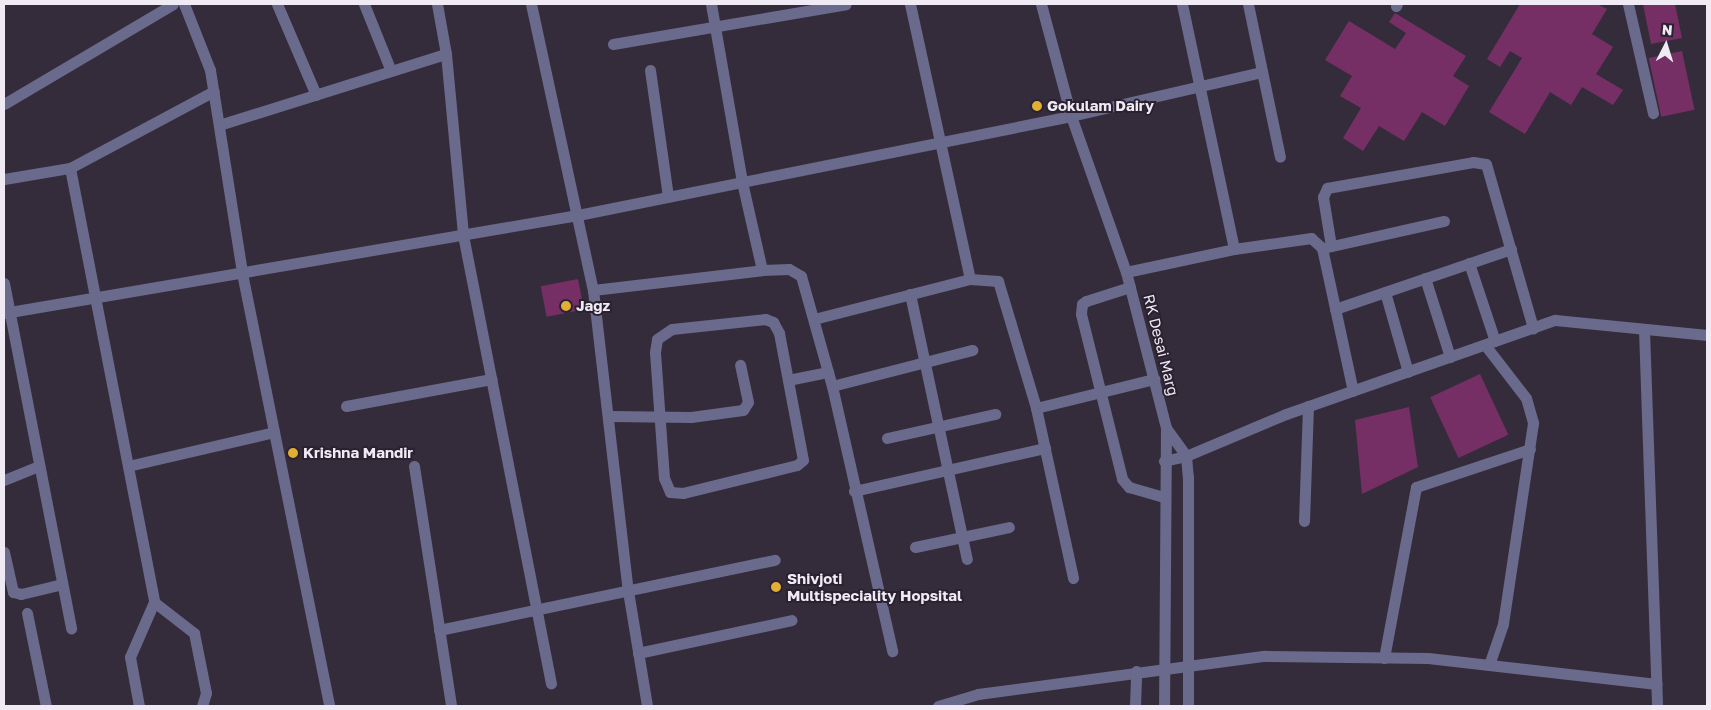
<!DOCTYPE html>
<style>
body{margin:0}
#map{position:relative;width:1711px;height:710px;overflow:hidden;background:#352c3b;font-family:"Golos Text",sans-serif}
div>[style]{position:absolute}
.building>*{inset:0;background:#752f64;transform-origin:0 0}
.street>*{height:11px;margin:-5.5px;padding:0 5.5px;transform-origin:5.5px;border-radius:5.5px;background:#6a6a8d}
.dots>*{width:14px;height:14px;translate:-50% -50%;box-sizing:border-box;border:2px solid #2b2231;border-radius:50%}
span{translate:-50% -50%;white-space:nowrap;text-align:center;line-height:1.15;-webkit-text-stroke:4px #2b2231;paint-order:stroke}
.poi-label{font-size:15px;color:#f0eaf4;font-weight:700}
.left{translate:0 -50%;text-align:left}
.street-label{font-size:15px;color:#f0eaf4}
.frame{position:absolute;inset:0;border:5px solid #f0eaf4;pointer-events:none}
.north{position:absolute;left:1641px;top:20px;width:50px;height:50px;-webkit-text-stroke:4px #2b2231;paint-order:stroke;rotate:5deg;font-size:14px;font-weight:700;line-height:20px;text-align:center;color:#f0eaf4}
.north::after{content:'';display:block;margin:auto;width:18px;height:22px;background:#f0eaf4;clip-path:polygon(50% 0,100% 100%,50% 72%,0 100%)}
</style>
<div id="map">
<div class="building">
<i style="clip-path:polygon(1520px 4px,1597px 4px,1607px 9px,1592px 34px,1613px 47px,1596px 74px,1623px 90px,1613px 105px,1582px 87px,1571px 105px,1550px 92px,1525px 134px,1489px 112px,1522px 58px,1510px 51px,1500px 67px,1487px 59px)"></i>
<i style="clip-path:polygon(1643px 4px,1675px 4px,1682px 38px,1651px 44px)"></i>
<i style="clip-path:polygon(1395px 13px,1466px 56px,1453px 76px,1469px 86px,1445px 126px,1422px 112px,1404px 141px,1379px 126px,1363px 151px,1343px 138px,1361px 108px,1340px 96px,1352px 76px,1325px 60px,1349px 21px,1395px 49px,1406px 33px,1389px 22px)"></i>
<i style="left:1682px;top:51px;width:60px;height:34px;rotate:78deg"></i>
<i style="left:578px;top:279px;width:31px;height:38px;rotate:79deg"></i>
<i style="left:1480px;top:374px;width:67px;height:55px;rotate:65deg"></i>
<i style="clip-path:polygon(1409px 407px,1418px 467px,1362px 494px,1355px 420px)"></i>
</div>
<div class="street">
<i style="left:184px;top:4px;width:71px;rotate:68.5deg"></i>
<i style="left:210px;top:70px;width:206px;rotate:81deg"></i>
<i style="left:242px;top:273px;width:442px;rotate:78.6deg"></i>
<i style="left:277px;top:4px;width:99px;rotate:66.8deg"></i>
<i style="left:364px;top:4px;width:72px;rotate:68.1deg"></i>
<i style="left:437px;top:4px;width:51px;rotate:79.8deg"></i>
<i style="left:446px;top:54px;width:182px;rotate:84.6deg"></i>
<i style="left:463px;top:235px;width:457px;rotate:78.9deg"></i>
<i style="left:531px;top:4px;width:293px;rotate:77.8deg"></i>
<i style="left:593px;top:290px;width:303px;rotate:83.4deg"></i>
<i style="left:628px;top:591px;width:117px;rotate:80.6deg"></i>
<i style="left:711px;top:4px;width:181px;rotate:80.1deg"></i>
<i style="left:742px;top:182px;width:90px;rotate:77.2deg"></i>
<i style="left:910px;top:4px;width:281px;rotate:77.7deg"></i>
<i style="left:1041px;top:4px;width:116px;rotate:75deg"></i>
<i style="left:1071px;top:116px;width:165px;rotate:70.6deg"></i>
<i style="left:1126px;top:272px;width:161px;rotate:75.6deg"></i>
<i style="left:1166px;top:428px;width:278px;rotate:90.4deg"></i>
<i style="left:1182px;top:4px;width:250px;rotate:78deg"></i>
<i style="left:1248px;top:4px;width:156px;rotate:78.2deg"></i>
<i style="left:1628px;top:4px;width:112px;rotate:77.1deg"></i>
<i style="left:1396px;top:6px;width:2px;rotate:-63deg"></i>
<i style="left:613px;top:44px;width:236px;rotate:-9.7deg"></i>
<i style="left:650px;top:70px;width:128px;rotate:81.9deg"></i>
<i style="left:4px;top:104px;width:196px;rotate:-30.6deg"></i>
<i style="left:219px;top:125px;width:238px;rotate:-17.4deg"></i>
<i style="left:70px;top:168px;width:442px;rotate:79deg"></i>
<i style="left:154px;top:602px;width:60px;rotate:113.6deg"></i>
<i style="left:130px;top:657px;width:50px;rotate:79.6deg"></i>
<i style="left:4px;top:179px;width:67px;rotate:-9.5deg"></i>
<i style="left:70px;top:168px;width:163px;rotate:-28.1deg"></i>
<i style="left:1331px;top:246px;width:50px;rotate:-99.3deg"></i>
<i style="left:1323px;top:197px;width:10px;rotate:-66deg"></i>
<i style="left:1327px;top:188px;width:148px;rotate:-10.1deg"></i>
<i style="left:1473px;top:162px;width:13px;rotate:9deg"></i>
<i style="left:1486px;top:164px;width:171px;rotate:74deg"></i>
<i style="left:1323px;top:248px;width:124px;rotate:-12.6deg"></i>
<i style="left:1469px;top:263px;width:82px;rotate:71.6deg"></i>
<i style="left:1126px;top:272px;width:110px;rotate:-12deg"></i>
<i style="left:1234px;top:249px;width:78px;rotate:-8.1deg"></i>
<i style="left:1311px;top:238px;width:15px;rotate:42deg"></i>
<i style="left:1322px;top:248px;width:146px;rotate:77.8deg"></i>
<i style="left:1425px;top:278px;width:83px;rotate:72.4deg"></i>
<i style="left:4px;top:283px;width:352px;rotate:79deg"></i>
<i style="left:1130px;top:287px;width:46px;rotate:162.3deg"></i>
<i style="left:1086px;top:301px;width:5px;rotate:143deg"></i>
<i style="left:1082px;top:304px;width:10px;rotate:96deg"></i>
<i style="left:1081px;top:314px;width:170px;rotate:76deg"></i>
<i style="left:1122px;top:479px;width:11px;rotate:49deg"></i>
<i style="left:1129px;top:487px;width:36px;rotate:16deg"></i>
<i style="left:593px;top:290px;width:170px;rotate:-6.7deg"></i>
<i style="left:762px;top:270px;width:27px;rotate:-2deg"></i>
<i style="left:789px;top:269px;width:14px;rotate:30deg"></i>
<i style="left:801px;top:276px;width:114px;rotate:74.3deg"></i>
<i style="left:832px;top:386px;width:272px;rotate:77.2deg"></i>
<i style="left:1385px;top:292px;width:83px;rotate:74deg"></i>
<i style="left:910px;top:294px;width:271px;rotate:77.9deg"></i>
<i style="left:1335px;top:309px;width:186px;rotate:-18.8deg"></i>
<i style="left:4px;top:313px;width:582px;rotate:-9.69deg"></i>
<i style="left:578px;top:215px;width:503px;rotate:-11.35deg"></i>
<i style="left:1071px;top:116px;width:196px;rotate:-13deg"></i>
<i style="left:765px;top:319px;width:9px;rotate:21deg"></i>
<i style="left:773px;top:322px;width:13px;rotate:61deg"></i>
<i style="left:779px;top:333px;width:129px;rotate:79.3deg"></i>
<i style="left:803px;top:460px;width:8px;rotate:140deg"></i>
<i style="left:797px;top:465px;width:117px;rotate:166.2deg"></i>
<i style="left:683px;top:493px;width:13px;rotate:-176deg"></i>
<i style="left:670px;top:492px;width:15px;rotate:-113deg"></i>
<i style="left:664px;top:478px;width:126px;rotate:-94.1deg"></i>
<i style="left:655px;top:352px;width:13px;rotate:-81deg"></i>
<i style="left:657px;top:339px;width:18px;rotate:-34deg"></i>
<i style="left:672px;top:329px;width:94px;rotate:-6.1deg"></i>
<i style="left:814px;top:319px;width:161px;rotate:-14.4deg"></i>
<i style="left:970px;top:279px;width:28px;rotate:4deg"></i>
<i style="left:998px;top:281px;width:133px;rotate:73.3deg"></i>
<i style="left:1036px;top:408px;width:174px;rotate:77.7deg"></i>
<i style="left:1644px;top:330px;width:376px;rotate:88deg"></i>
<i style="left:1485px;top:345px;width:67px;rotate:52.3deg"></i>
<i style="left:1526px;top:398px;width:26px;rotate:74deg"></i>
<i style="left:1533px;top:423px;width:203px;rotate:98.5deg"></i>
<i style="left:1503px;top:624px;width:43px;rotate:108.9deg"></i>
<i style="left:788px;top:380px;width:41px;rotate:-11.3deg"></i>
<i style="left:832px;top:386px;width:145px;rotate:-14.4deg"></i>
<i style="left:346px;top:406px;width:148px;rotate:-10.5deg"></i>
<i style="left:1036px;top:408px;width:122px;rotate:-13.8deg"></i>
<i style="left:610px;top:416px;width:81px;rotate:0.7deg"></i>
<i style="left:691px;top:417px;width:52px;rotate:-7.7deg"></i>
<i style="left:743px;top:410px;width:9px;rotate:-58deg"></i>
<i style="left:748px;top:402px;width:38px;rotate:-102deg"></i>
<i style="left:1166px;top:428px;width:34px;rotate:54deg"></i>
<i style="left:1186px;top:456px;width:21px;rotate:85deg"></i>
<i style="left:1188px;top:477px;width:229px;rotate:90deg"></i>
<i style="left:887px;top:438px;width:111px;rotate:-12.5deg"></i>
<i style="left:1164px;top:461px;width:23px;rotate:-13deg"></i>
<i style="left:1186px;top:456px;width:108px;rotate:-22.8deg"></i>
<i style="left:1286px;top:414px;width:285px;rotate:-19.3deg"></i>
<i style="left:1555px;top:320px;width:153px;rotate:5.6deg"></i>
<i style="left:128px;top:466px;width:150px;rotate:-13.1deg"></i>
<i style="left:414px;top:466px;width:243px;rotate:81.2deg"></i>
<i style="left:4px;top:480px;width:38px;rotate:-22deg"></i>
<i style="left:854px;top:491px;width:196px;rotate:-12.7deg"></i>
<i style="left:1304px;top:521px;width:115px;rotate:-88deg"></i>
<i style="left:915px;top:547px;width:96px;rotate:-12deg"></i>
<i style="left:4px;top:552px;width:41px;rotate:77.3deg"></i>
<i style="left:13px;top:592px;width:8px;rotate:14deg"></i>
<i style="left:21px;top:594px;width:42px;rotate:-13.7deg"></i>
<i style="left:154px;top:602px;width:51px;rotate:37.8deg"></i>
<i style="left:194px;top:633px;width:61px;rotate:78.7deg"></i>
<i style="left:206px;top:693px;width:14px;rotate:107deg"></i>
<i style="left:27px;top:613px;width:95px;rotate:78.5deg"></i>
<i style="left:439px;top:630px;width:343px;rotate:-11.8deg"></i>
<i style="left:638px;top:653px;width:157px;rotate:-12.1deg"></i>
<i style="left:1384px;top:658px;width:174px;rotate:-79.4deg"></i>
<i style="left:1416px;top:487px;width:120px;rotate:-18.4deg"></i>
<i style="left:938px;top:706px;width:42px;rotate:-16.7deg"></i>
<i style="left:978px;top:694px;width:289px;rotate:-7.6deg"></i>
<i style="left:1264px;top:656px;width:164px;rotate:0.7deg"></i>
<i style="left:1428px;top:658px;width:230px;rotate:6.5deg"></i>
<i style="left:1135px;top:706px;width:35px;rotate:-88deg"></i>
</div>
<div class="dots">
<i style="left:1037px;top:106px;background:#e1af34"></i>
<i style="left:566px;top:306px;background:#e1af34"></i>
<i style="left:293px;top:453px;background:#e1af34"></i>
<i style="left:776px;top:587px;background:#e1af34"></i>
</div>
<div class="poi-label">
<span class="left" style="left:1047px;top:106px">Gokulam Dairy</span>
<span class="left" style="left:576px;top:306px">Jagz</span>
<span class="left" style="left:303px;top:453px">Krishna Mandir</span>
<span class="left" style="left:787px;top:587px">Shivjoti<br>Multispeciality Hopsital</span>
</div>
<div class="street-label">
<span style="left:1161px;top:345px;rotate:76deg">RK Desai Marg</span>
</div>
<div class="frame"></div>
<div class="north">N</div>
</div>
